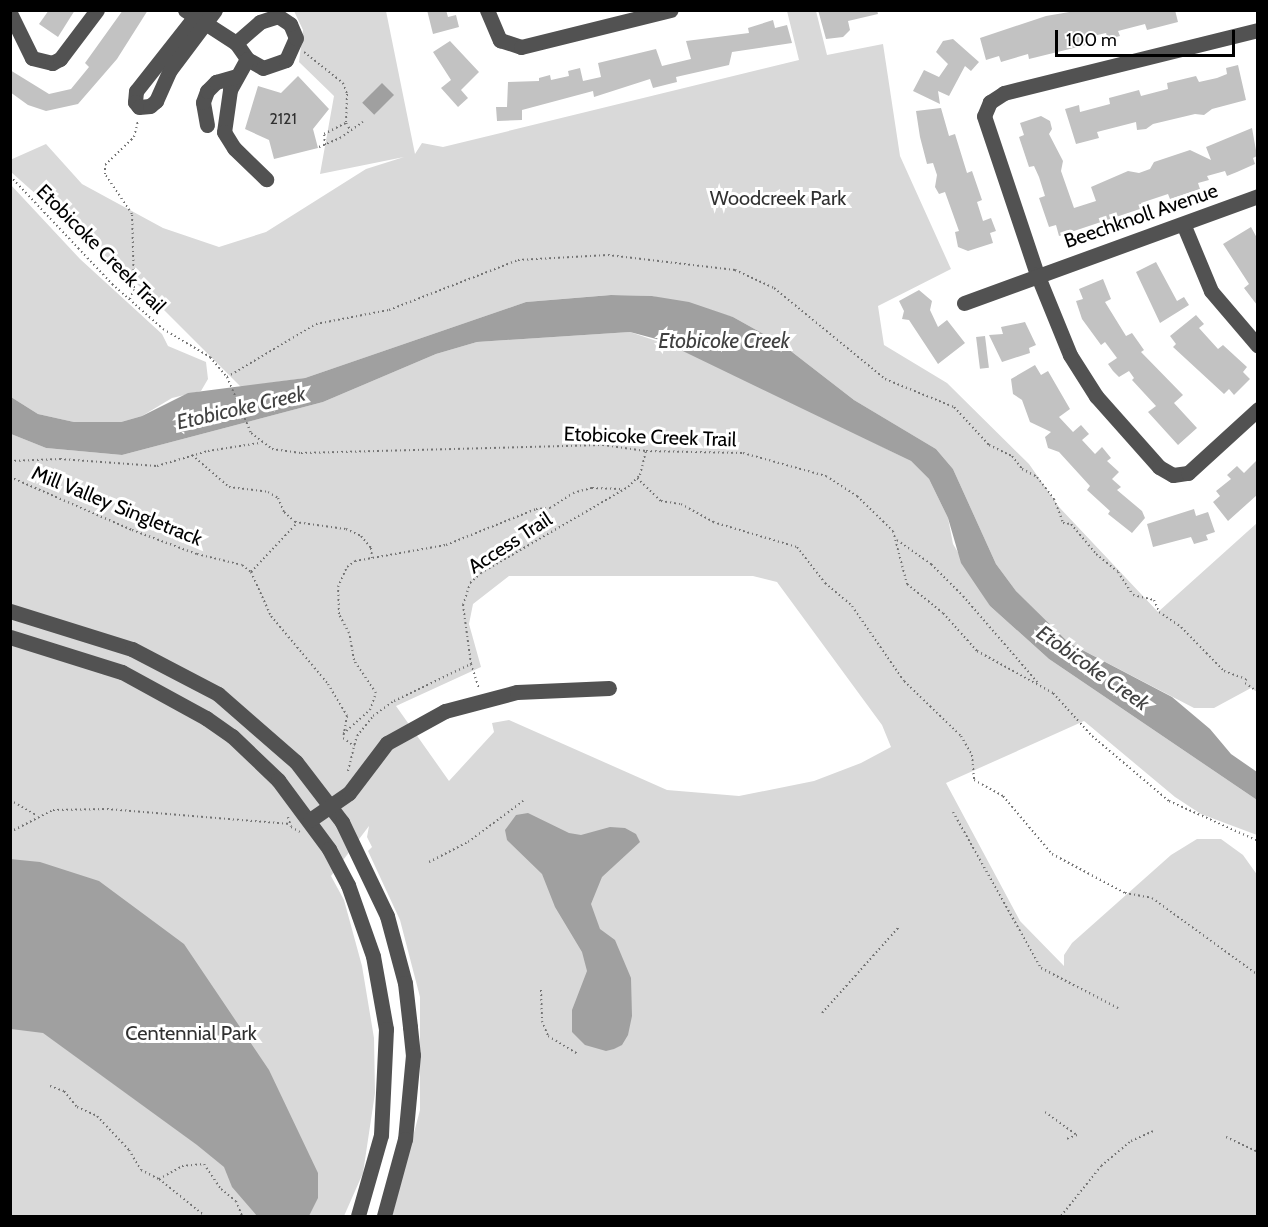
<!DOCTYPE html>
<style>
body{margin:0}
#map{position:relative;width:1268px;height:1227px;overflow:hidden;background:#fff;font-family:Cabin,sans-serif}
div>[style]{position:absolute}
.green>*{inset:0;background:#d9d9d9}
.water>*{inset:0;background:#a0a0a0;transform-origin:0 0}
.building>*{inset:0;background:#c2c2c2;transform-origin:0 0}
.path>*{height:2px;margin-top:-1px;transform-origin:0;background:repeating-linear-gradient(90deg,#747474 0 1.5px,transparent 0 4.5px)}
.minor>*{height:15px;margin:-7.5px;padding:0 7.5px;transform-origin:7.5px;border-radius:7.5px;background:#525252}
span{translate:-50% -50%;white-space:nowrap;text-align:center;line-height:1.15;-webkit-text-stroke:6px #fff;paint-order:stroke}
.number-label{font-size:16px;color:#303030}
.number-label span{-webkit-text-stroke-width:0}
.park-label{font-size:20px;color:#303030}
.street-label{font-size:20px;color:#000}
.water-label{font-size:21px;color:#414141;font-style:italic}
.frame{position:absolute;inset:0;border:12px solid #000;pointer-events:none}
.scale{position:absolute;left:1055px;top:30px;width:180px;height:27px;box-sizing:border-box;border:3px solid #000;border-top:0;padding-left:8px;font-size:18px;line-height:21px;white-space:nowrap;color:#000;-webkit-text-stroke:4px #fff;paint-order:stroke}
</style>
<div id="map">
<div class="green">
<i style="clip-path:polygon(294px 11px,386px 11px,415px 154px,422px 143px,443px 147px,799px 60px,787px 11px,816px 11px,827px 55px,883px 44px,900px 156px,951px 269px,878px 306px,884px 345px,947px 383px,1029px 464px,1059px 507px,1158px 612px,1257px 523px,1257px 692px,1251px 688px,1214px 708px,1194px 708px,1069px 643px,1016px 591px,996px 564px,953px 469px,936px 449px,854px 400px,783px 345px,733px 317px,652px 296px,610px 295px,526px 302px,305px 378px,241px 387px,146px 292px,11px 172px,10px 160px,46px 144px,82px 184px,163px 228px,219px 247px,266px 232px,366px 169px,404px 157px,320px 174px,334px 96px,299px 62px,303px 30px)"></i>
<i style="clip-path:polygon(10px 184px,80px 259px,162px 334px,168px 346px,206px 362px,208px 379px,201px 391px,172px 398px,142px 416px,121px 422px,74px 422px,38px 414px,11px 397px)"></i>
<i style="clip-path:polygon(evenodd,630px 332px,695px 354px,911px 461px,929px 479px,948px 518px,953px 544px,990px 606px,1049px 659px,1257px 800px,1257px 835px,1201px 814px,1175px 797px,1084px 721px,946px 783px,1020px 921px,1064px 966px,1064px 955px,1072px 943px,1171px 855px,1197px 839px,1221px 839px,1243px 855px,1258px 876px,1257px 1216px,392px 1216px,420px 1110px,420px 997px,400px 920px,368px 851px,372px 847px,367px 837px,369px 826px,331px 876px,344px 900px,362px 966px,374px 1038px,375px 1093px,363px 1173px,344px 1216px,11px 1216px,11px 434px,46px 448px,122px 455px,323px 402px,436px 354px,477px 342px,630px 332px,509px 576px,753px 576px,777px 582px,882px 725px,891px 747px,861px 763px,814px 781px,739px 796px,667px 790px,509px 720px,492px 723px,494px 732px,449px 781px,396px 706px,481px 667px,469px 624px,473px 604px,509px 576px)"></i>
</div>
<div class="water">
<i style="left:382px;top:83px;width:17px;height:28px;rotate:45deg"></i>
<i style="clip-path:polygon(611px 295px,652px 296px,689px 302px,733px 317px,783px 345px,854px 400px,936px 449px,953px 469px,996px 564px,1016px 591px,1069px 643px,1172px 697px,1210px 729px,1231px 754px,1257px 772px,1257px 800px,1049px 659px,990px 606px,961px 563px,948px 518px,929px 479px,911px 461px,660px 340px,630px 332px,477px 342px,436px 354px,323px 402px,122px 455px,46px 448px,11px 434px,11px 397px,38px 414px,74px 422px,121px 422px,142px 416px,188px 393px,305px 378px,526px 302px)"></i>
<i style="clip-path:polygon(528px 813px,569px 833px,581px 835px,610px 827px,625px 828px,636px 834px,640px 842px,602px 877px,591px 904px,600px 929px,615px 940px,631px 978px,632px 1016px,628px 1035px,622px 1045px,614px 1049px,606px 1051px,585px 1045px,572px 1032px,572px 1010px,587px 971px,582px 952px,555px 907px,542px 874px,507px 840px,505px 830px,516px 815px)"></i>
<i style="clip-path:polygon(10px 859px,40px 862px,99px 881px,184px 944px,269px 1070px,318px 1173px,318px 1198px,309px 1216px,257px 1216px,232px 1187px,224px 1167px,197px 1145px,43px 1033px,11px 1029px)"></i>
</div>
<div class="building">
<i style="clip-path:polygon(49px 10px,75px 10px,58px 37px,39px 24px)"></i>
<i style="clip-path:polygon(123px 10px,148px 10px,117px 59px,78px 104px,46px 111px,28px 105px,10px 92px,10px 70px,49px 94px,71px 89px,89px 67px,85px 63px)"></i>
<i style="clip-path:polygon(427px 10px,446px 10px,448px 17px,456px 15px,459px 27px,433px 34px)"></i>
<i style="clip-path:polygon(818px 10px,877px 10px,878px 14px,848px 21px,850px 30px,843px 37px,826px 39px)"></i>
<i style="clip-path:polygon(1081px 10px,1175px 10px,1178px 22px,1147px 30px,1145px 24px,1118px 31px,1120px 36px,1108px 39px,1106px 33px,1089px 37px,1090px 44px,1029px 59px,1028px 54px,1001px 62px,999px 56px,986px 60px,980px 38px,1046px 16px)"></i>
<i style="clip-path:polygon(773px 20px,775px 28px,787px 25px,792px 43px,732px 52px,729px 65px,676px 77px,677px 82px,653px 88px,650px 79px,594px 97px,593px 91px,522px 110px,522px 120px,497px 121px,496px 107px,507px 107px,508px 82px,539px 81px,539px 78px,550px 75px,551px 80px,569px 76px,568px 71px,580px 68px,583px 81px,601px 77px,598px 63px,656px 49px,662px 66px,691px 59px,686px 41px,749px 33px,748px 28px)"></i>
<i style="clip-path:polygon(953px 39px,979px 62px,971px 71px,965px 66px,949px 96px,938px 91px,940px 104px,913px 91px,924px 70px,939px 77px,948px 64px,936px 52px,943px 41px)"></i>
<i style="clip-path:polygon(450px 41px,479px 72px,461px 90px,468px 98px,458px 107px,441px 88px,451px 80px,433px 52px)"></i>
<i style="clip-path:polygon(1238px 65px,1246px 100px,1212px 109px,1204px 115px,1195px 114px,1153px 124px,1146px 129px,1137px 130px,1136px 122px,1097px 132px,1099px 138px,1076px 144px,1065px 109px,1079px 105px,1080px 112px,1110px 104px,1109px 98px,1139px 90px,1141px 96px,1168px 89px,1167px 83px,1196px 76px,1199px 82px,1217px 78px,1227px 74px,1226px 68px)"></i>
<i style="clip-path:polygon(298px 76px,329px 109px,313px 129px,318px 148px,274px 159px,269px 140px,245px 129px,258px 86px,281px 93px)"></i>
<i style="clip-path:polygon(941px 108px,949px 136px,955px 134px,967px 173px,972px 171px,982px 200px,977px 202px,983px 221px,991px 218px,996px 231px,990px 233px,993px 243px,968px 251px,958px 247px,955px 232px,959px 231px,945px 192px,939px 194px,935px 187px,937px 175px,933px 163px,927px 164px,920px 137px,916px 111px)"></i>
<i style="clip-path:polygon(1041px 116px,1050px 121px,1052px 129px,1049px 134px,1063px 161px,1061px 171px,1074px 208px,1096px 201px,1091px 187px,1128px 171px,1139px 173px,1150px 169px,1154px 162px,1190px 150px,1211px 160px,1206px 147px,1252px 128px,1257px 156px,1253px 158px,1255px 164px,1237px 172px,1227px 176px,1225px 171px,1207px 176px,1209px 180px,1198px 183px,1200px 189px,1170px 199px,1168px 194px,1141px 203px,1143px 208px,1059px 236px,1056px 225px,1049px 227px,1039px 198px,1045px 196px,1039px 177px,1034px 166px,1029px 167px,1019px 137px,1024px 135px,1020px 123px)"></i>
<i style="clip-path:polygon(1251px 227px,1257px 238px,1257px 305px,1244px 288px,1249px 284px,1223px 244px)"></i>
<i style="clip-path:polygon(1156px 262px,1177px 301px,1184px 297px,1189px 305px,1160px 323px,1136px 272px)"></i>
<i style="clip-path:polygon(1103px 279px,1111px 299px,1105px 302px,1126px 336px,1132px 333px,1144px 350px,1141px 352px,1183px 395px,1174px 403px,1197px 428px,1178px 445px,1148px 412px,1156px 406px,1132px 380px,1134px 378px,1129px 371px,1119px 377px,1113px 371px,1108px 364px,1117px 358px,1105px 342px,1101px 345px,1082px 319px,1076px 301px,1083px 299px,1079px 289px)"></i>
<i style="clip-path:polygon(919px 290px,932px 301px,930px 310px,938px 327px,947px 320px,965px 343px,938px 364px,909px 320px,902px 319px,904px 311px,899px 301px)"></i>
<i style="clip-path:polygon(1196px 315px,1204px 324px,1199px 328px,1218px 349px,1223px 345px,1247px 367px,1243px 372px,1250px 379px,1234px 395px,1229px 389px,1224px 394px,1173px 347px,1176px 344px,1170px 336px)"></i>
<i style="clip-path:polygon(1025px 322px,1036px 345px,1029px 348px,1030px 353px,1002px 362px,989px 335px,1003px 334px,1001px 327px)"></i>
<i style="left:985px;top:336px;width:32px;height:9px;rotate:83deg"></i>
<i style="clip-path:polygon(1035px 365px,1041px 375px,1048px 371px,1070px 409px,1059px 417px,1073px 432px,1081px 425px,1089px 434px,1082px 440px,1095px 454px,1102px 447px,1111px 458px,1107px 461px,1119px 472px,1112px 479px,1121px 487px,1117px 490px,1142px 511px,1145px 518px,1132px 533px,1108px 514px,1110px 511px,1087px 490px,1090px 486px,1059px 452px,1048px 448px,1045px 437px,1051px 432px,1030px 422px,1022px 400px,1013px 394px,1011px 379px)"></i>
<i style="clip-path:polygon(1257px 460px,1257px 495px,1228px 521px,1213px 502px,1220px 496px,1216px 491px,1231px 479px,1227px 475px,1237px 466px,1244px 473px)"></i>
<i style="clip-path:polygon(1194px 509px,1196px 516px,1208px 512px,1215px 532px,1206px 535px,1208px 540px,1194px 544px,1191px 537px,1153px 547px,1147px 524px)"></i>
</div>
<div class="path">
<i style="left:304px;top:52px;width:50px;rotate:38.5deg"></i>
<i style="left:343px;top:83px;width:12px;rotate:70deg"></i>
<i style="left:347px;top:94px;width:29px;rotate:92deg"></i>
<i style="left:346px;top:123px;width:9px;rotate:58deg"></i>
<i style="left:325px;top:145px;width:11px;rotate:-95deg"></i>
<i style="left:324px;top:134px;width:25px;rotate:-27deg"></i>
<i style="left:319px;top:147px;width:23px;rotate:-23deg"></i>
<i style="left:340px;top:138px;width:28px;rotate:-35deg"></i>
<i style="left:10px;top:176px;width:149px;rotate:46.6deg"></i>
<i style="left:112px;top:284px;width:68px;rotate:41.4deg"></i>
<i style="left:163px;top:329px;width:55px;rotate:30.8deg"></i>
<i style="left:210px;top:357px;width:26px;rotate:50deg"></i>
<i style="left:227px;top:377px;width:61px;rotate:66.8deg"></i>
<i style="left:251px;top:433px;width:26px;rotate:37deg"></i>
<i style="left:272px;top:449px;width:29px;rotate:8deg"></i>
<i style="left:301px;top:453px;width:302px;rotate:-1.5deg"></i>
<i style="left:603px;top:445px;width:43px;rotate:7.9deg"></i>
<i style="left:646px;top:451px;width:97px;rotate:1.2deg"></i>
<i style="left:743px;top:453px;width:86px;rotate:15.5deg"></i>
<i style="left:826px;top:476px;width:37px;rotate:33deg"></i>
<i style="left:857px;top:496px;width:50px;rotate:44.2deg"></i>
<i style="left:893px;top:531px;width:55px;rotate:75.2deg"></i>
<i style="left:907px;top:584px;width:46px;rotate:38.9deg"></i>
<i style="left:943px;top:613px;width:51px;rotate:48.2deg"></i>
<i style="left:977px;top:651px;width:87px;rotate:28.9deg"></i>
<i style="left:1053px;top:693px;width:58px;rotate:47.8deg"></i>
<i style="left:1092px;top:736px;width:101px;rotate:40.2deg"></i>
<i style="left:1169px;top:801px;width:98px;rotate:24.2deg"></i>
<i style="left:130px;top:299px;width:12px;rotate:-70deg"></i>
<i style="left:134px;top:288px;width:74px;rotate:-91.5deg"></i>
<i style="left:132px;top:214px;width:48px;rotate:-124deg"></i>
<i style="left:105px;top:174px;width:9px;rotate:-90deg"></i>
<i style="left:105px;top:165px;width:40px;rotate:-44deg"></i>
<i style="left:134px;top:137px;width:16px;rotate:-76deg"></i>
<i style="left:227px;top:377px;width:104px;rotate:-30.8deg"></i>
<i style="left:316px;top:324px;width:74px;rotate:-10.9deg"></i>
<i style="left:389px;top:310px;width:138px;rotate:-21.2deg"></i>
<i style="left:518px;top:260px;width:90px;rotate:-3.2deg"></i>
<i style="left:608px;top:255px;width:128px;rotate:6.7deg"></i>
<i style="left:735px;top:270px;width:43px;rotate:24.8deg"></i>
<i style="left:774px;top:288px;width:144px;rotate:39.3deg"></i>
<i style="left:885px;top:379px;width:74px;rotate:22.1deg"></i>
<i style="left:954px;top:407px;width:52px;rotate:47.4deg"></i>
<i style="left:989px;top:445px;width:25px;rotate:26deg"></i>
<i style="left:1012px;top:456px;width:16px;rotate:52deg"></i>
<i style="left:1022px;top:469px;width:17px;rotate:28deg"></i>
<i style="left:1037px;top:477px;width:28px;rotate:52deg"></i>
<i style="left:1054px;top:499px;width:26px;rotate:69deg"></i>
<i style="left:1063px;top:523px;width:8px;rotate:7deg"></i>
<i style="left:1071px;top:524px;width:39px;rotate:50deg"></i>
<i style="left:1096px;top:554px;width:28px;rotate:39deg"></i>
<i style="left:1118px;top:572px;width:27px;rotate:57deg"></i>
<i style="left:1133px;top:595px;width:22px;rotate:13deg"></i>
<i style="left:1154px;top:600px;width:13px;rotate:67deg"></i>
<i style="left:1159px;top:612px;width:27px;rotate:34deg"></i>
<i style="left:1181px;top:627px;width:62px;rotate:45.7deg"></i>
<i style="left:1224px;top:671px;width:23px;rotate:20deg"></i>
<i style="left:1246px;top:679px;width:4px;rotate:104deg"></i>
<i style="left:1245px;top:683px;width:16px;rotate:35deg"></i>
<i style="left:192px;top:455px;width:49px;rotate:40.9deg"></i>
<i style="left:229px;top:487px;width:39px;rotate:7deg"></i>
<i style="left:268px;top:492px;width:12px;rotate:31deg"></i>
<i style="left:278px;top:498px;width:15px;rotate:67deg"></i>
<i style="left:284px;top:512px;width:15px;rotate:42deg"></i>
<i style="left:295px;top:522px;width:51px;rotate:7.8deg"></i>
<i style="left:346px;top:529px;width:17px;rotate:25deg"></i>
<i style="left:361px;top:536px;width:16px;rotate:50deg"></i>
<i style="left:371px;top:548px;width:10px;rotate:84deg"></i>
<i style="left:10px;top:461px;width:50px;rotate:-2.3deg"></i>
<i style="left:60px;top:459px;width:97px;rotate:4.1deg"></i>
<i style="left:157px;top:466px;width:53px;rotate:-16.4deg"></i>
<i style="left:208px;top:451px;width:52px;rotate:-8.9deg"></i>
<i style="left:10px;top:477px;width:133px;rotate:23.5deg"></i>
<i style="left:132px;top:530px;width:69px;rotate:20.3deg"></i>
<i style="left:197px;top:554px;width:46px;rotate:13.7deg"></i>
<i style="left:242px;top:565px;width:11px;rotate:38deg"></i>
<i style="left:251px;top:572px;width:48px;rotate:65.6deg"></i>
<i style="left:271px;top:616px;width:89px;rotate:50deg"></i>
<i style="left:328px;top:684px;width:37px;rotate:59deg"></i>
<i style="left:347px;top:716px;width:22px;rotate:100deg"></i>
<i style="left:343px;top:738px;width:14px;rotate:36deg"></i>
<i style="left:637px;top:478px;width:33px;rotate:44deg"></i>
<i style="left:661px;top:501px;width:20px;rotate:9deg"></i>
<i style="left:681px;top:504px;width:37px;rotate:29deg"></i>
<i style="left:713px;top:522px;width:88px;rotate:16.6deg"></i>
<i style="left:797px;top:547px;width:46px;rotate:52.1deg"></i>
<i style="left:825px;top:583px;width:35px;rotate:40deg"></i>
<i style="left:852px;top:606px;width:91px;rotate:55.3deg"></i>
<i style="left:904px;top:681px;width:79px;rotate:44deg"></i>
<i style="left:961px;top:736px;width:22px;rotate:60deg"></i>
<i style="left:972px;top:755px;width:25px;rotate:85deg"></i>
<i style="left:974px;top:780px;width:33px;rotate:29deg"></i>
<i style="left:1003px;top:796px;width:76px;rotate:49.8deg"></i>
<i style="left:1052px;top:854px;width:83px;rotate:28.1deg"></i>
<i style="left:1125px;top:893px;width:27px;rotate:10deg"></i>
<i style="left:1152px;top:898px;width:131px;rotate:36deg"></i>
<i style="left:897px;top:540px;width:42px;rotate:35.2deg"></i>
<i style="left:931px;top:564px;width:45px;rotate:45deg"></i>
<i style="left:963px;top:596px;width:115px;rotate:49.2deg"></i>
<i style="left:251px;top:572px;width:67px;rotate:-46.8deg"></i>
<i style="left:471px;top:664px;width:26px;rotate:72deg"></i>
<i style="left:343px;top:734px;width:36px;rotate:-42deg"></i>
<i style="left:370px;top:710px;width:18px;rotate:-71deg"></i>
<i style="left:376px;top:693px;width:40px;rotate:-124deg"></i>
<i style="left:354px;top:660px;width:27px;rotate:-100deg"></i>
<i style="left:349px;top:633px;width:21px;rotate:-118deg"></i>
<i style="left:339px;top:614px;width:27px;rotate:-92deg"></i>
<i style="left:338px;top:587px;width:22px;rotate:-66deg"></i>
<i style="left:347px;top:567px;width:10px;rotate:-37deg"></i>
<i style="left:355px;top:561px;width:92px;rotate:-10deg"></i>
<i style="left:446px;top:545px;width:97px;rotate:-21.8deg"></i>
<i style="left:536px;top:509px;width:14px;rotate:-4deg"></i>
<i style="left:550px;top:508px;width:27px;rotate:-33deg"></i>
<i style="left:573px;top:493px;width:20px;rotate:-15deg"></i>
<i style="left:592px;top:488px;width:29px;rotate:2deg"></i>
<i style="left:348px;top:771px;width:36px;rotate:-76deg"></i>
<i style="left:357px;top:736px;width:26px;rotate:-51deg"></i>
<i style="left:373px;top:716px;width:26px;rotate:-36deg"></i>
<i style="left:394px;top:701px;width:85px;rotate:-25.7deg"></i>
<i style="left:471px;top:664px;width:60px;rotate:-97.7deg"></i>
<i style="left:463px;top:605px;width:23px;rotate:-72deg"></i>
<i style="left:470px;top:583px;width:15px;rotate:-42deg"></i>
<i style="left:481px;top:573px;width:170px;rotate:-30.3deg"></i>
<i style="left:628px;top:487px;width:17px;rotate:-45deg"></i>
<i style="left:640px;top:475px;width:25px;rotate:-76deg"></i>
<i style="left:10px;top:800px;width:30px;rotate:30deg"></i>
<i style="left:953px;top:812px;width:179px;rotate:60.6deg"></i>
<i style="left:1041px;top:968px;width:87px;rotate:27.5deg"></i>
<i style="left:288px;top:817px;width:10px;rotate:73deg"></i>
<i style="left:291px;top:827px;width:10px;rotate:29deg"></i>
<i style="left:10px;top:832px;width:48px;rotate:-27.1deg"></i>
<i style="left:53px;top:810px;width:54px;rotate:-1.1deg"></i>
<i style="left:107px;top:809px;width:184px;rotate:4.7deg"></i>
<i style="left:429px;top:862px;width:44px;rotate:-27.1deg"></i>
<i style="left:468px;top:842px;width:69px;rotate:-36.7deg"></i>
<i style="left:541px;top:990px;width:31px;rotate:88deg"></i>
<i style="left:542px;top:1021px;width:16px;rotate:68deg"></i>
<i style="left:548px;top:1036px;width:35px;rotate:31deg"></i>
<i style="left:822px;top:1013px;width:115px;rotate:-48.2deg"></i>
<i style="left:50px;top:1086px;width:15px;rotate:20deg"></i>
<i style="left:64px;top:1091px;width:21px;rotate:51deg"></i>
<i style="left:77px;top:1107px;width:22px;rotate:24deg"></i>
<i style="left:97px;top:1116px;width:47px;rotate:46.7deg"></i>
<i style="left:129px;top:1150px;width:23px;rotate:59deg"></i>
<i style="left:141px;top:1170px;width:20px;rotate:27deg"></i>
<i style="left:159px;top:1179px;width:26px;rotate:-29deg"></i>
<i style="left:182px;top:1166px;width:22px;rotate:-5deg"></i>
<i style="left:204px;top:1164px;width:30px;rotate:56deg"></i>
<i style="left:221px;top:1189px;width:19px;rotate:39deg"></i>
<i style="left:236px;top:1201px;width:16px;rotate:68deg"></i>
<i style="left:1045px;top:1112px;width:39px;rotate:36deg"></i>
<i style="left:1077px;top:1135px;width:12px;rotate:160deg"></i>
<i style="left:1226px;top:1137px;width:35px;rotate:25deg"></i>
<i style="left:159px;top:1179px;width:59px;rotate:38.8deg"></i>
<i style="left:1061px;top:1216px;width:64px;rotate:-51.3deg"></i>
<i style="left:1101px;top:1166px;width:39px;rotate:-40deg"></i>
<i style="left:1131px;top:1141px;width:24px;rotate:-24deg"></i>
</div>
<div class="minor">
<i style="left:185px;top:10px;width:61px;rotate:32.9deg"></i>
<i style="left:236px;top:43px;width:19px;rotate:55deg"></i>
<i style="left:247px;top:59px;width:18px;rotate:29deg"></i>
<i style="left:263px;top:68px;width:24px;rotate:-19deg"></i>
<i style="left:286px;top:60px;width:24px;rotate:-66deg"></i>
<i style="left:296px;top:38px;width:15px;rotate:-113deg"></i>
<i style="left:290px;top:24px;width:14px;rotate:-146deg"></i>
<i style="left:278px;top:16px;width:19px;rotate:162deg"></i>
<i style="left:260px;top:22px;width:32px;rotate:139deg"></i>
<i style="left:200px;top:10px;width:103px;rotate:128.3deg"></i>
<i style="left:136px;top:91px;width:11px;rotate:95deg"></i>
<i style="left:135px;top:102px;width:6px;rotate:51deg"></i>
<i style="left:139px;top:107px;width:11px;rotate:-5deg"></i>
<i style="left:150px;top:106px;width:8px;rotate:-40deg"></i>
<i style="left:156px;top:101px;width:34px;rotate:-66deg"></i>
<i style="left:170px;top:70px;width:75px;rotate:-53.1deg"></i>
<i style="left:487px;top:10px;width:33px;rotate:67deg"></i>
<i style="left:500px;top:40px;width:22px;rotate:18deg"></i>
<i style="left:521px;top:47px;width:154px;rotate:-13.9deg"></i>
<i style="left:10px;top:13px;width:50px;rotate:63.9deg"></i>
<i style="left:32px;top:58px;width:21px;rotate:14deg"></i>
<i style="left:52px;top:63px;width:9px;rotate:-27deg"></i>
<i style="left:60px;top:59px;width:61px;rotate:-52.9deg"></i>
<i style="left:1258px;top:30px;width:262px;rotate:166.1deg"></i>
<i style="left:1004px;top:93px;width:17px;rotate:147deg"></i>
<i style="left:990px;top:102px;width:15px;rotate:113deg"></i>
<i style="left:984px;top:116px;width:167px;rotate:71.5deg"></i>
<i style="left:1037px;top:274px;width:87px;rotate:67.8deg"></i>
<i style="left:1070px;top:355px;width:49px;rotate:57.6deg"></i>
<i style="left:1096px;top:396px;width:95px;rotate:48.4deg"></i>
<i style="left:1159px;top:467px;width:16px;rotate:30deg"></i>
<i style="left:1173px;top:475px;width:15px;rotate:-8deg"></i>
<i style="left:1188px;top:473px;width:95px;rotate:-42.4deg"></i>
<i style="left:247px;top:59px;width:35px;rotate:119deg"></i>
<i style="left:230px;top:90px;width:42px;rotate:98.1deg"></i>
<i style="left:224px;top:132px;width:19px;rotate:58deg"></i>
<i style="left:234px;top:148px;width:45px;rotate:44.1deg"></i>
<i style="left:207px;top:125px;width:23px;rotate:-100deg"></i>
<i style="left:203px;top:102px;width:12px;rotate:-70deg"></i>
<i style="left:207px;top:91px;width:13px;rotate:-45deg"></i>
<i style="left:216px;top:82px;width:19px;rotate:-16deg"></i>
<i style="left:1184px;top:226px;width:70px;rotate:67.4deg"></i>
<i style="left:1211px;top:291px;width:72px;rotate:49.5deg"></i>
<i style="left:964px;top:303px;width:313px;rotate:-20deg"></i>
<i style="left:10px;top:611px;width:128px;rotate:17.3deg"></i>
<i style="left:132px;top:649px;width:97px;rotate:27.6deg"></i>
<i style="left:218px;top:694px;width:103px;rotate:41.1deg"></i>
<i style="left:296px;top:762px;width:76px;rotate:52.5deg"></i>
<i style="left:342px;top:822px;width:104px;rotate:64.4deg"></i>
<i style="left:387px;top:916px;width:69px;rotate:75deg"></i>
<i style="left:405px;top:983px;width:44px;rotate:83.5deg"></i>
<i style="left:410px;top:1027px;width:28px;rotate:84deg"></i>
<i style="left:413px;top:1055px;width:84px;rotate:95.4deg"></i>
<i style="left:405px;top:1139px;width:80px;rotate:105.3deg"></i>
<i style="left:10px;top:637px;width:117px;rotate:17.4deg"></i>
<i style="left:122px;top:672px;width:96px;rotate:28.7deg"></i>
<i style="left:206px;top:718px;width:32px;rotate:35deg"></i>
<i style="left:232px;top:736px;width:64px;rotate:43.7deg"></i>
<i style="left:278px;top:780px;width:86px;rotate:53.5deg"></i>
<i style="left:329px;top:849px;width:41px;rotate:62.2deg"></i>
<i style="left:348px;top:885px;width:75px;rotate:70.6deg"></i>
<i style="left:373px;top:956px;width:74px;rotate:79.9deg"></i>
<i style="left:386px;top:1029px;width:106px;rotate:92.7deg"></i>
<i style="left:381px;top:1135px;width:84px;rotate:105.9deg"></i>
<i style="left:310px;top:820px;width:47px;rotate:-34.7deg"></i>
<i style="left:349px;top:793px;width:63px;rotate:-52.8deg"></i>
<i style="left:387px;top:743px;width:66px;rotate:-28.9deg"></i>
<i style="left:445px;top:711px;width:74px;rotate:-14.8deg"></i>
<i style="left:517px;top:692px;width:92px;rotate:-2.5deg"></i>
</div>
<div class="number-label">
<span style="left:283px;top:119px">2121</span>
</div>
<div class="park-label">
<span style="left:778px;top:198px">Woodcreek Park</span>
<span style="left:191px;top:1033px">Centennial Park</span>
</div>
<div class="street-label">
<span style="left:1141px;top:216px;rotate:-19deg">Beechknoll Avenue</span>
<span style="left:101px;top:249px;rotate:45deg">Etobicoke Creek Trail</span>
<span style="left:650px;top:437px;rotate:2deg">Etobicoke Creek Trail</span>
<span style="left:117px;top:506px;rotate:22deg">Mill Valley Singletrack</span>
<span style="left:510px;top:543px;rotate:-33deg">Access Trail</span>
</div>
<div class="water-label">
<span style="left:724px;top:341px">Etobicoke Creek</span>
<span style="left:241px;top:408px;rotate:-13deg">Etobicoke Creek</span>
<span style="left:1093px;top:668px;rotate:35deg">Etobicoke Creek</span>
</div>
<div class="frame"></div>
<div class="scale">100 m</div>
</div>
